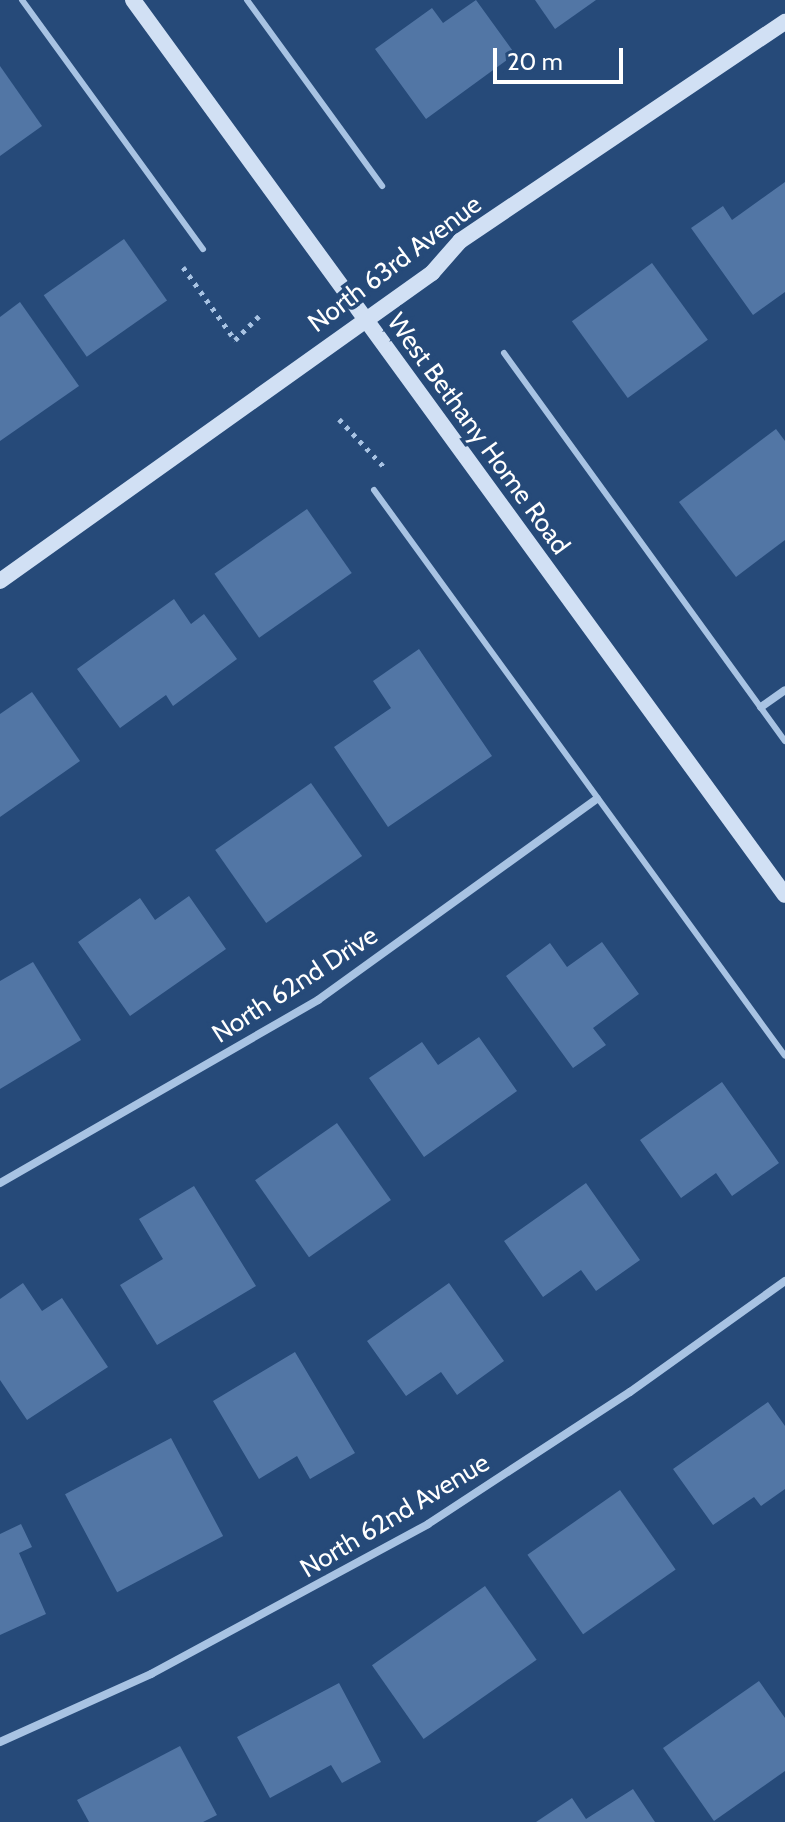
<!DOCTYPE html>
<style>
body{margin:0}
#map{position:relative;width:785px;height:1822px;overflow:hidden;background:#264a79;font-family:Cabin,sans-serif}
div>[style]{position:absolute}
.building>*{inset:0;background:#5276a5;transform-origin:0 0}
.path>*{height:5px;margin-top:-2.5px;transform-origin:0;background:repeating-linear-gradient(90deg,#a8c3e3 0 4px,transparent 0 10px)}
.lane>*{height:6px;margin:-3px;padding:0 3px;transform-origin:3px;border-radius:3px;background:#a8c3e3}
.street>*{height:8px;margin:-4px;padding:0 4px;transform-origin:4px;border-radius:4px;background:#a8c3e3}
.secondary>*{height:16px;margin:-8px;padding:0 8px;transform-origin:8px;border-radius:8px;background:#d1e0f4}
span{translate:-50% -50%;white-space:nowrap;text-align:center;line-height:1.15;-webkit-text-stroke:7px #264a79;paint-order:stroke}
.street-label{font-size:26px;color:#fff}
.scale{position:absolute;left:493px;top:48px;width:130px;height:36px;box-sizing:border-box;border:4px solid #fff;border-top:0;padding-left:10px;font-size:24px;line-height:28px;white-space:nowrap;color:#fff;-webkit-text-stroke:6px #264a79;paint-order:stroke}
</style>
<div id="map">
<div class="building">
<i style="clip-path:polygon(476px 0,515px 54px,426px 119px,375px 49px,432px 8px,443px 23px)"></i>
<i style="clip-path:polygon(535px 0,596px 0,555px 29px)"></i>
<i style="clip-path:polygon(0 66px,42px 126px,0 156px)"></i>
<i style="clip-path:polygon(785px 182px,785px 292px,753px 315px,691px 228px,723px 206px,732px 220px)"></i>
<i style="left:124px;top:239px;width:75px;height:98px;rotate:55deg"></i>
<i style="left:652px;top:263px;width:95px;height:99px;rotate:54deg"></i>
<i style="clip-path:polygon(20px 302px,79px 386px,0 441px,0 317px)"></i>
<i style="clip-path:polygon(776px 429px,785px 441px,785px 540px,736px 577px,679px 502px)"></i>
<i style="left:307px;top:509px;width:78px;height:113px;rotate:55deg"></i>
<i style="clip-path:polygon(174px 599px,191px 624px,204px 614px,237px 659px,173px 706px,166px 695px,120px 728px,77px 669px)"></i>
<i style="clip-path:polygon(419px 649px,492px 756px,388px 827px,334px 747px,391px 708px,373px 681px)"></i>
<i style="clip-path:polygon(32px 692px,80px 761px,0 817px,0 714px)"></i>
<i style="left:311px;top:783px;width:89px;height:117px;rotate:55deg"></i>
<i style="clip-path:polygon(189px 896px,226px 949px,130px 1016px,78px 942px,140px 898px,155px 920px)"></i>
<i style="clip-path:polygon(602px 942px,639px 994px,593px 1028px,606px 1045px,573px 1068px,506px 976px,550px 943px,567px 967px)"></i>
<i style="clip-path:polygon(33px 962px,81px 1040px,0 1089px,0 981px)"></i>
<i style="clip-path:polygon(479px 1037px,517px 1091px,424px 1157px,369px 1078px,422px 1042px,438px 1065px)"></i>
<i style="clip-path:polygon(722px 1082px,779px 1163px,732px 1196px,716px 1173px,681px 1198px,640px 1140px)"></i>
<i style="left:337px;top:1123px;width:94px;height:100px;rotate:55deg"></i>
<i style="clip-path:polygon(586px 1183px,640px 1260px,596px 1291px,581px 1270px,543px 1297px,504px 1241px)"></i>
<i style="clip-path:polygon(194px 1186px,256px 1286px,157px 1345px,120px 1285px,163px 1259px,139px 1219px)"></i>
<i style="clip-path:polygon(23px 1283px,42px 1311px,62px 1298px,108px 1367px,27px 1420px,0 1380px,0 1299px)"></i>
<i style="clip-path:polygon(449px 1283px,504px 1361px,457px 1395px,441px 1372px,406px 1396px,367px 1341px)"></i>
<i style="clip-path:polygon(295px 1352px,355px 1453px,310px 1479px,297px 1456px,259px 1479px,213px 1401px)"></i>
<i style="clip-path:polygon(768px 1402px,785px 1426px,785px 1489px,761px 1506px,754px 1497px,713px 1525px,673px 1469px)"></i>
<i style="left:171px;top:1438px;width:111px;height:120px;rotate:62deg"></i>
<i style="left:620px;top:1490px;width:97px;height:113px;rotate:55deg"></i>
<i style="clip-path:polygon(21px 1524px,32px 1547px,19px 1553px,46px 1614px,0 1635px,0 1534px)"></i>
<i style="left:485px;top:1586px;width:90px;height:138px;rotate:55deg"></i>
<i style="clip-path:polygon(759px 1681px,785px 1718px,785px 1771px,714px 1821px,663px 1748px)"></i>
<i style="clip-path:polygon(339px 1683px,381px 1762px,342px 1783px,331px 1765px,270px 1798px,237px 1737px)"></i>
<i style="clip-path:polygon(180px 1746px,217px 1815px,203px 1822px,89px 1822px,77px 1800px)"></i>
<i style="clip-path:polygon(633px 1789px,655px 1822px,536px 1822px,572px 1798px,586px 1819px)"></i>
</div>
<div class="path">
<i style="left:183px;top:267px;width:90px;rotate:54.5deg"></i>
<i style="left:235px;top:340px;width:34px;rotate:-45deg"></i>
<i style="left:339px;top:419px;width:67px;rotate:46.8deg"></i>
</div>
<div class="lane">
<i style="left:22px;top:0;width:308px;rotate:54deg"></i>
<i style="left:247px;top:0;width:230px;rotate:54deg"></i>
<i style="left:504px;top:353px;width:479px;rotate:54.1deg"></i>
<i style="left:374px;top:490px;width:699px;rotate:54.01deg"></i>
</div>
<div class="street">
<i style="left:761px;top:707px;width:29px;rotate:-35deg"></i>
<i style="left:0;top:1183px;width:367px;rotate:-29.9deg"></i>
<i style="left:318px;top:1000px;width:344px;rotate:-35.8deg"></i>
<i style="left:0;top:1742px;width:166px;rotate:-24.2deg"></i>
<i style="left:151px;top:1674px;width:315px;rotate:-28.4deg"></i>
<i style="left:428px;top:1524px;width:241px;rotate:-33.2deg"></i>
<i style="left:630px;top:1392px;width:191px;rotate:-35.6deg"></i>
</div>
<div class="secondary">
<i style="left:133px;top:0;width:1107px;rotate:53.93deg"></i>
<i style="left:0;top:581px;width:531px;rotate:-35.49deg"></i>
<i style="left:432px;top:273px;width:43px;rotate:-48.8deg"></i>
<i style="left:460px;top:241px;width:392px;rotate:-34deg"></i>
</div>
<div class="street-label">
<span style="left:395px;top:264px;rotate:-37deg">North 63rd Avenue</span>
<span style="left:478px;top:434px;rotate:54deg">West Bethany Home Road</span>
<span style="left:295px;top:985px;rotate:-33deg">North 62nd Drive</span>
<span style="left:395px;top:1516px;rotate:-31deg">North 62nd Avenue</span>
</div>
<div class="scale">20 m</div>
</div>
